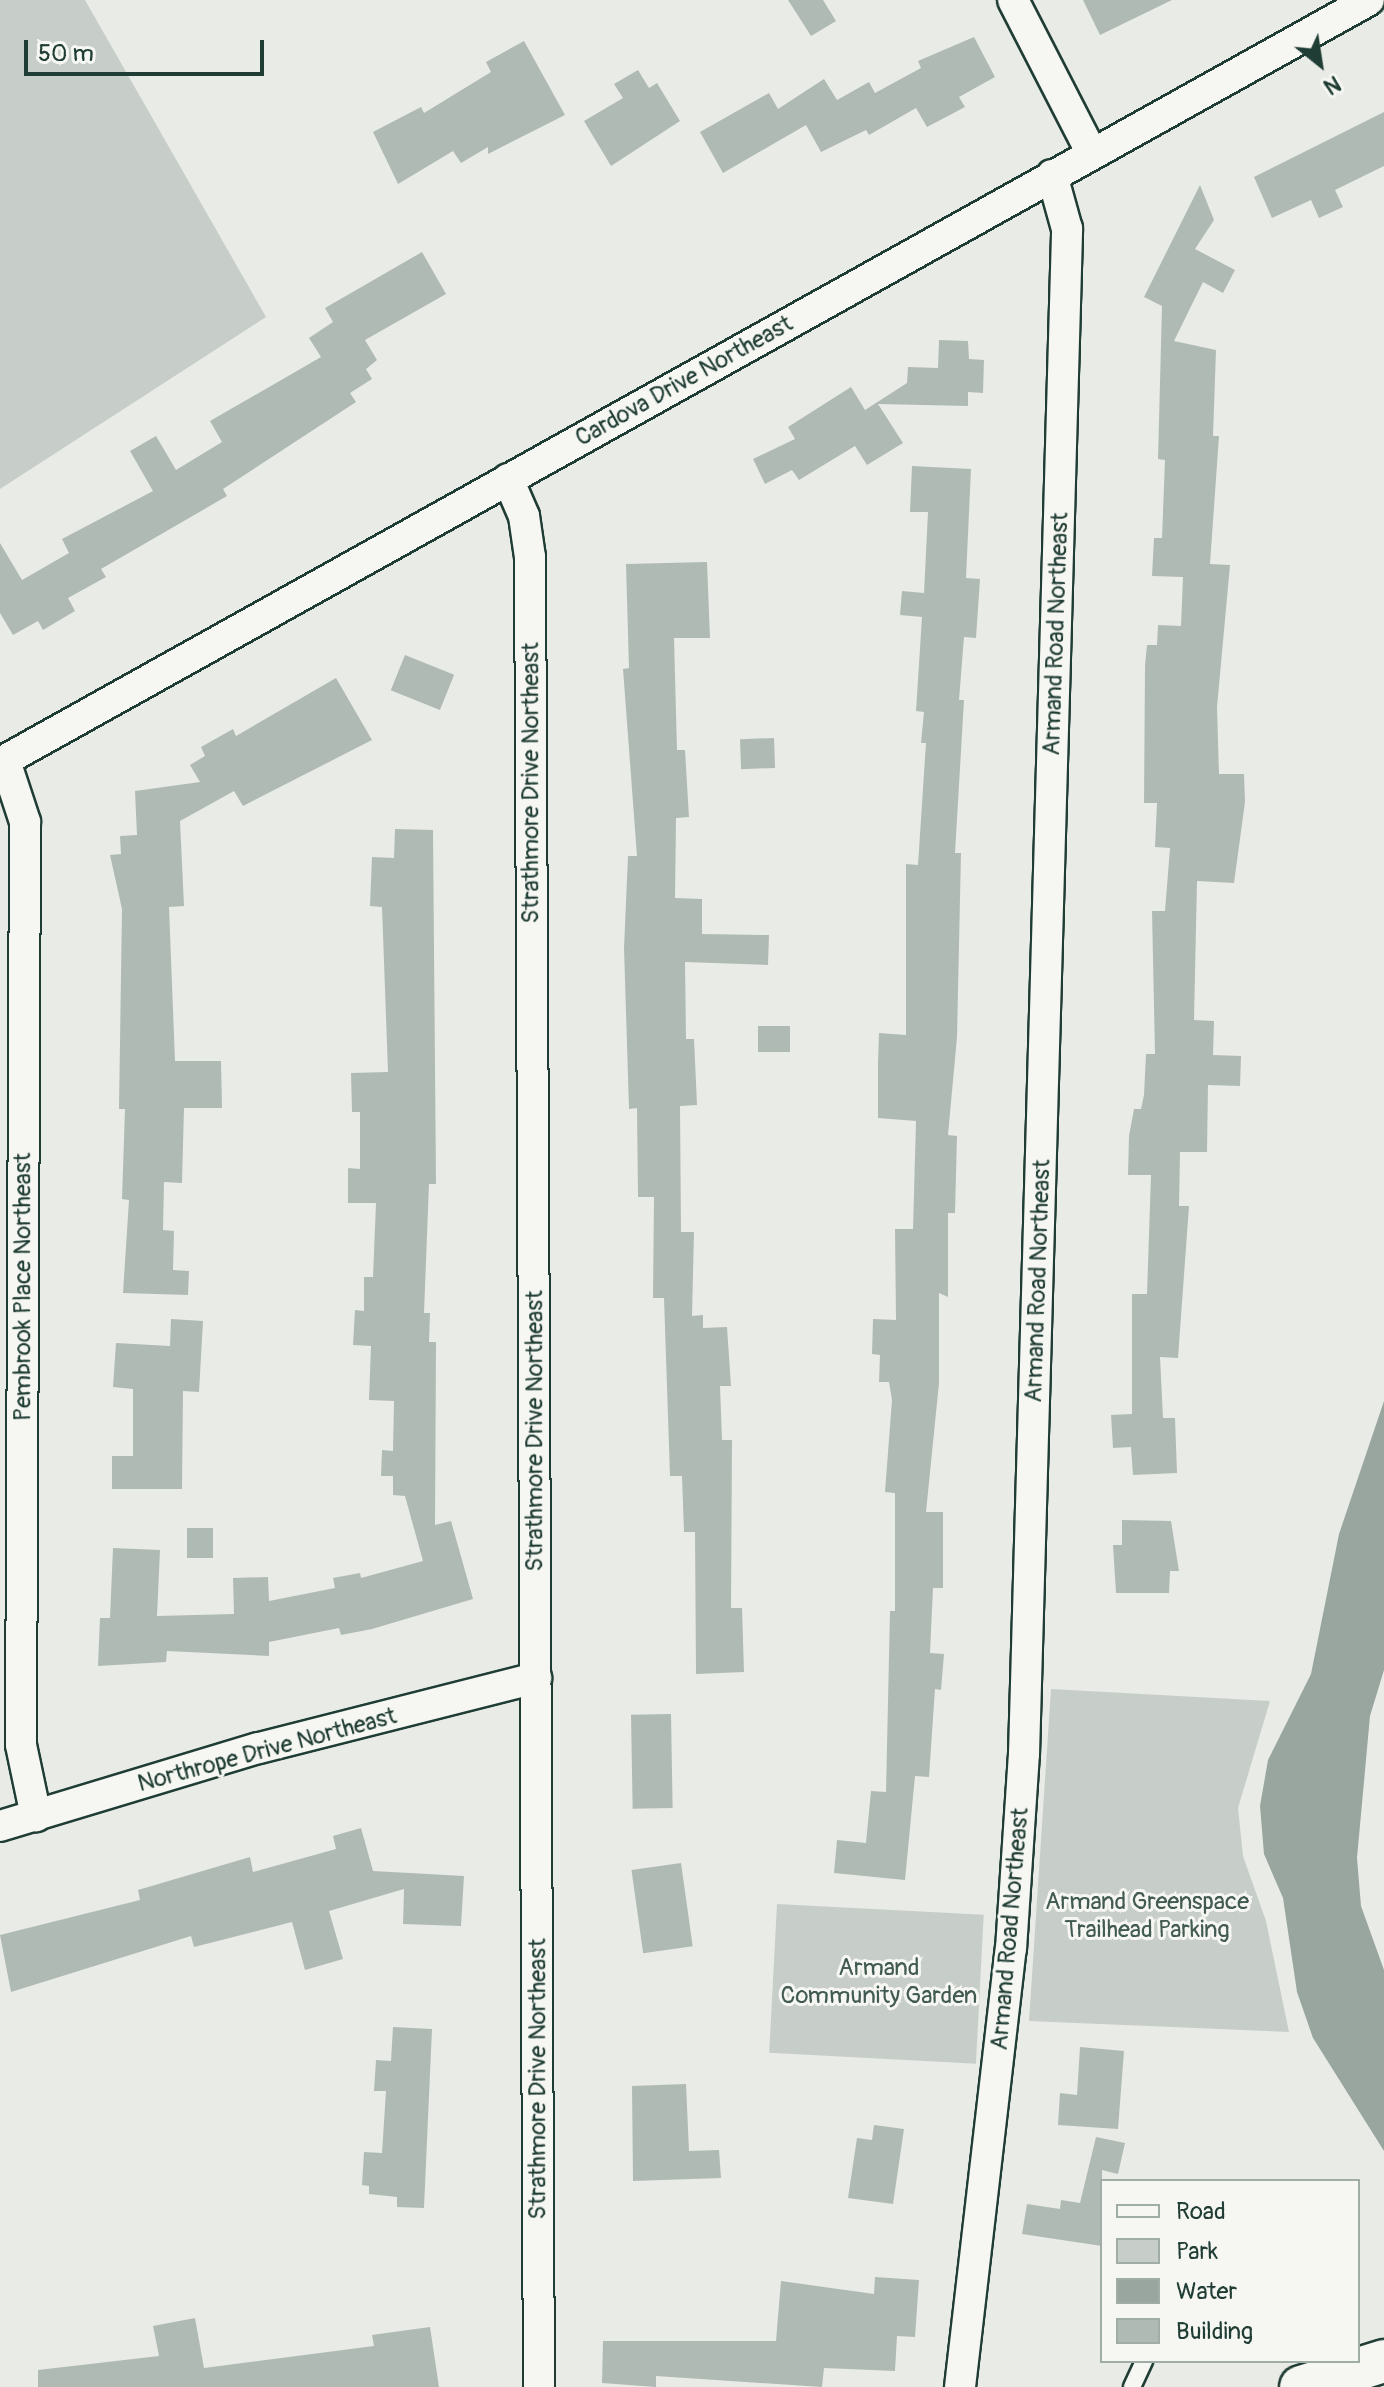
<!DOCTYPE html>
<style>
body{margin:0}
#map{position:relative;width:1384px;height:2387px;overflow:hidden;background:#e9ebe7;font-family:Pangolin,sans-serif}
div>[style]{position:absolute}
.green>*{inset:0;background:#c7cec9;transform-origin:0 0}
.water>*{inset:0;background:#99a6a0}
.building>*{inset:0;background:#b0bab5;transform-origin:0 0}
.roads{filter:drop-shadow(2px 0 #1f3d34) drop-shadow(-2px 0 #1f3d34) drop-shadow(0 2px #1f3d34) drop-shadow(0 -2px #1f3d34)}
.lane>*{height:16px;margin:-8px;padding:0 8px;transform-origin:8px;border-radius:8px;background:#f6f6f2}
.street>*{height:30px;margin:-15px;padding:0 15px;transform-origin:15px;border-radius:15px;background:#f6f6f2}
.secondary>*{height:42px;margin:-21px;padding:0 21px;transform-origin:21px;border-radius:21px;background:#f6f6f2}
span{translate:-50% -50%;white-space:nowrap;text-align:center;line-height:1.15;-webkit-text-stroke:6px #f6f6f2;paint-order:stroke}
.street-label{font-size:24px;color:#1f3d34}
.park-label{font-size:24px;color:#415a52}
.legend{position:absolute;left:1100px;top:2179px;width:260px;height:184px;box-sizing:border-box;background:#f6f6f2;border:2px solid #a0aca6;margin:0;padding:10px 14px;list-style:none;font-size:24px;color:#1f3d34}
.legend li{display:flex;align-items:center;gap:16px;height:40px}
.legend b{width:40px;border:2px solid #a0aca6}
.north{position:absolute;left:1280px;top:24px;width:80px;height:80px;-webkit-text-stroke:6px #f6f6f2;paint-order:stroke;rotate:150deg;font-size:22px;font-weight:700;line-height:32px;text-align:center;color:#1f3d34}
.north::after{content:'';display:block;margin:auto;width:28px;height:36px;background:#1f3d34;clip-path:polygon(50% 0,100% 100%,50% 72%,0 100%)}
.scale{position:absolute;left:24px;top:40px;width:240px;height:36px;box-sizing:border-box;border:4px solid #1f3d34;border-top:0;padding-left:10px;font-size:24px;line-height:28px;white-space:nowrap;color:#1f3d34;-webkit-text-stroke:6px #f6f6f2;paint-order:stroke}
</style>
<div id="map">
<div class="green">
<i style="clip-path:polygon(0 0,85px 0,266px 317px,0 489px)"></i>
<i style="clip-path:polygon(1051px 1689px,1270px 1701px,1238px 1808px,1243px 1856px,1266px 1921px,1289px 2032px,1029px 2021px)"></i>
<i style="left:777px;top:1904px;width:207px;height:149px;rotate:3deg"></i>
</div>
<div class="water">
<i style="clip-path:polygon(1384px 1401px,1384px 1670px,1370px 1716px,1357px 1858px,1361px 1906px,1384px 1970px,1384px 2151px,1313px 2038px,1297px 1992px,1283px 1898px,1264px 1854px,1260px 1806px,1268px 1760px,1311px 1674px,1339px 1534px)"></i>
</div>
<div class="building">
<i style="clip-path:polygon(788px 0,823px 0,836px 21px,811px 36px)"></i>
<i style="clip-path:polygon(1083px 0,1172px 0,1100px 35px)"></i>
<i style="clip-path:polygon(974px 37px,995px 77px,959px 97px,965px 107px,927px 127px,916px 108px,869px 135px,866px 130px,821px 152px,806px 125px,723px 173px,700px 132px,769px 93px,778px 109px,824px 79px,837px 100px,869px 82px,875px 93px,921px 68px,918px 61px)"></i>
<i style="clip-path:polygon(524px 41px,565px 115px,488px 154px,488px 147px,461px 163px,453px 151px,398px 184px,373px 132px,421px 107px,424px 113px,491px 72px,486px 62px)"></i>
<i style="clip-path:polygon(638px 70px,649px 88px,657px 83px,680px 121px,611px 166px,584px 121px,623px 98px,614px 84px)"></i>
<i style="clip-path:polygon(1384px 112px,1384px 166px,1335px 190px,1343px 207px,1319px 218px,1311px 200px,1272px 218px,1254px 177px)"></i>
<i style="clip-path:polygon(1200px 185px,1214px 220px,1195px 249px,1235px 270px,1223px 293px,1203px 282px,1174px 341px,1216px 350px,1213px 436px,1219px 436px,1210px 564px,1230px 565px,1217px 707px,1219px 774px,1244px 774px,1245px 802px,1234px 883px,1197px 881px,1194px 1020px,1214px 1021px,1213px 1055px,1241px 1056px,1240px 1086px,1208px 1085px,1207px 1152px,1180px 1152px,1179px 1206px,1189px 1206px,1178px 1358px,1160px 1357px,1163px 1418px,1175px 1418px,1177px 1473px,1133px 1475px,1131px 1447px,1113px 1448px,1111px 1415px,1132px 1414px,1132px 1294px,1147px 1294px,1151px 1175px,1128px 1175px,1129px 1136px,1134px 1109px,1141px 1109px,1144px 1095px,1146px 1054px,1155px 1054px,1152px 911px,1165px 911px,1170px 848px,1155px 847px,1157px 803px,1144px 803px,1145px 666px,1147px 645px,1157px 645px,1158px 625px,1181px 626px,1183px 577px,1152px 576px,1154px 538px,1162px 538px,1165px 460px,1158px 459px,1162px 306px,1144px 297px)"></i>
<i style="clip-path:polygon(422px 252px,446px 294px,365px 340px,377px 360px,366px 369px,372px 379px,350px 393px,356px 402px,223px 489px,227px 496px,101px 569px,106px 577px,68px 598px,75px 611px,43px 630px,38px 621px,13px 635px,0 613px,0 543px,22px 580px,69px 553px,62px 539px,153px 491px,130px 451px,156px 436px,176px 470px,222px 442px,210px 421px,321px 357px,309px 338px,333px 322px,325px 308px)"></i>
<i style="clip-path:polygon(939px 340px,968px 341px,969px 359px,984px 360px,983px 393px,968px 392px,968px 406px,878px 404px,903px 443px,867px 465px,855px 446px,799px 480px,792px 470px,765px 484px,753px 459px,795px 439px,788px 427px,851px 387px,865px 410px,907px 383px,908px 367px,938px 368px)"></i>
<i style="clip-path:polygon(912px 466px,971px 469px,966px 578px,980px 579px,976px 638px,964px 637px,959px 700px,964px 700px,955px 853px,961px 853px,957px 1037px,948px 1135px,957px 1136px,955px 1213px,948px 1213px,948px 1297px,939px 1293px,939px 1383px,926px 1512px,943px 1512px,943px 1588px,933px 1588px,930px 1653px,944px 1654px,941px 1690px,935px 1689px,929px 1777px,915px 1776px,905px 1880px,834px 1873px,837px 1840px,866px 1843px,871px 1791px,886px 1792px,890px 1611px,895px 1611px,895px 1493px,885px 1492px,892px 1400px,889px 1382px,879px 1382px,880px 1355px,872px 1354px,873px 1319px,896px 1320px,895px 1229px,913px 1229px,916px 1121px,878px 1118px,878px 1062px,879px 1033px,906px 1035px,906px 864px,918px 865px,926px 743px,921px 743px,924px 712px,916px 711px,922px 617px,900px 615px,902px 591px,924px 593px,928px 512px,910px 512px)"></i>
<i style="clip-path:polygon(707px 562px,710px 638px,674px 638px,677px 750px,685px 750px,689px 817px,676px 818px,675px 898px,702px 899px,702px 934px,769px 935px,768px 965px,685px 962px,686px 1039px,694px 1039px,697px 1105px,680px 1106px,681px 1232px,694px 1232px,692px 1316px,703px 1315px,703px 1328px,727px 1327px,731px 1386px,720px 1386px,722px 1440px,732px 1440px,731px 1608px,742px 1608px,744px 1672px,696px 1674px,695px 1532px,684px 1532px,682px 1476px,670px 1476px,664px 1298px,653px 1298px,654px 1197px,638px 1197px,637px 1108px,629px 1109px,624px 948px,628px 856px,637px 856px,623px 669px,629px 668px,626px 564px)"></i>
<i style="left:405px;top:655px;width:53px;height:38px;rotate:22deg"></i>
<i style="clip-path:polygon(336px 678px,372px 740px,243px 806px,234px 791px,180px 821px,184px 906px,169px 907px,175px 1061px,221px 1061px,222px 1108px,184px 1108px,182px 1183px,164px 1182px,163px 1230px,174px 1231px,173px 1270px,189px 1271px,188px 1295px,123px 1293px,129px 1200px,122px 1199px,125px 1109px,119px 1109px,122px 909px,110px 855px,121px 854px,120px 836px,137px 835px,135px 791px,200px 782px,190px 765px,205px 756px,201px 747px,233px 729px,236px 736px)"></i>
<i style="left:774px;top:738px;width:30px;height:34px;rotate:88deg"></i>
<i style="clip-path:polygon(395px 829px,433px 830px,436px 1184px,429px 1184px,424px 1313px,430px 1313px,429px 1342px,436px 1342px,435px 1525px,451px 1521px,473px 1599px,372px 1629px,341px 1635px,339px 1628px,269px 1642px,269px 1656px,167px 1651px,166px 1662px,98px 1666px,100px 1618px,110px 1618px,113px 1548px,160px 1550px,157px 1616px,234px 1614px,233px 1578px,268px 1577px,269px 1601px,335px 1588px,333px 1578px,360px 1573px,361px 1578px,423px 1561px,405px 1496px,393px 1495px,393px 1476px,381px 1476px,382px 1450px,393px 1451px,394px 1401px,369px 1400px,371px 1346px,353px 1345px,355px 1310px,364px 1311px,364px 1277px,373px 1277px,376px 1203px,348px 1203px,348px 1168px,360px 1169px,360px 1112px,352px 1112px,351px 1073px,388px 1072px,382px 907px,370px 906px,372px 857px,394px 858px)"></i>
<i style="left:758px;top:1026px;width:32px;height:26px"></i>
<i style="clip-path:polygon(171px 1319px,203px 1321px,199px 1392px,183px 1391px,182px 1489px,112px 1489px,112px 1456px,133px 1456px,133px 1389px,113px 1387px,116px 1343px,170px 1346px)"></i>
<i style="clip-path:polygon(1122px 1520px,1171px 1521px,1179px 1571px,1170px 1571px,1169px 1593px,1116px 1593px,1113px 1545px,1122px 1545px)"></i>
<i style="left:187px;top:1528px;width:26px;height:30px"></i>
<i style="left:671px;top:1714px;width:94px;height:40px;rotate:89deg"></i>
<i style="clip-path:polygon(361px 1828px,373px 1871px,464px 1876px,461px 1926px,403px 1924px,404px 1889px,329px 1911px,343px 1959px,305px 1970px,292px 1922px,194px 1947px,191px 1936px,11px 1992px,0 1935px,140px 1900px,138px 1890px,250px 1857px,253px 1872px,336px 1849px,333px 1836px)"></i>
<i style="left:681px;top:1863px;width:84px;height:50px;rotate:82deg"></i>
<i style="clip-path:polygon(393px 2027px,432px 2029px,424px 2208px,397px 2207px,397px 2197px,369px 2194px,369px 2186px,362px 2185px,364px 2152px,382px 2153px,386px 2091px,374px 2091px,376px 2060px,391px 2061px)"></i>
<i style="clip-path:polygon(1080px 2047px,1124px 2051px,1118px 2129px,1058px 2125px,1060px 2093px,1077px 2095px)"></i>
<i style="clip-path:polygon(686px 2084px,689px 2151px,719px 2150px,721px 2178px,633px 2181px,632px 2086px)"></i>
<i style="clip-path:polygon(874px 2125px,904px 2129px,893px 2204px,848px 2198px,857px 2138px,872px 2140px)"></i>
<i style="clip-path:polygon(1096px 2137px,1125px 2143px,1118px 2174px,1102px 2170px,1102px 2246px,1022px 2234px,1027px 2204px,1060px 2209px,1061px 2200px,1080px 2203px)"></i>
<i style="clip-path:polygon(875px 2277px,919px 2280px,915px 2337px,897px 2336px,895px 2371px,824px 2368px,822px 2387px,656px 2376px,656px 2387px,602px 2383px,603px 2341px,776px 2341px,781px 2281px,874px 2294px)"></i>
<i style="clip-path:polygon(195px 2318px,204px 2368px,374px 2346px,372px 2335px,430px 2327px,439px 2387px,38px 2387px,38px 2370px,159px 2356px,153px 2326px)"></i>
</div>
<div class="roads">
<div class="lane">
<i style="left:1132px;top:2387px;width:29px;rotate:-65deg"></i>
</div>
<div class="street">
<i style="left:1013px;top:0;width:173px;rotate:62.8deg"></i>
<i style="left:508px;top:479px;width:40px;rotate:66.6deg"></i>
<i style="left:524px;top:516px;width:41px;rotate:81.7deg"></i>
<i style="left:530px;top:557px;width:1830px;rotate:89.72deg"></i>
<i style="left:5px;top:761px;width:64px;rotate:71.8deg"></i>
<i style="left:25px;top:822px;width:923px;rotate:90.25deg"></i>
<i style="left:21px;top:1745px;width:73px;rotate:78.1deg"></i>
<i style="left:0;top:763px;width:1567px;rotate:-29.13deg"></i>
<i style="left:0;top:1826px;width:270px;rotate:-16.8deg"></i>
<i style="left:259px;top:1748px;width:286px;rotate:-14.2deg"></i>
<i style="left:960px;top:2387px;width:441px;rotate:-83.4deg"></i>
<i style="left:1011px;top:1949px;width:195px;rotate:-86.2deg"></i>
<i style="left:1024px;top:1754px;width:1526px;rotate:-88.38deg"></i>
<i style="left:1067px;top:229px;width:56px;rotate:-105.5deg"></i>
</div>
<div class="secondary">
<i style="left:1301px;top:2387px;width:87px;rotate:-17.4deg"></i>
</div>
</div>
<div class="street-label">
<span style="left:684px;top:381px;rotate:-29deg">Cardova Drive Northeast</span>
<span style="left:1056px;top:634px;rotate:-88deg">Armand Road Northeast</span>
<span style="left:531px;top:783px;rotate:-90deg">Strathmore Drive Northeast</span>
<span style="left:1038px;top:1281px;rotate:-88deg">Armand Road Northeast</span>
<span style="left:23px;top:1287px;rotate:-90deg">Pembrook Place Northeast</span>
<span style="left:535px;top:1431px;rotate:-90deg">Strathmore Drive Northeast</span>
<span style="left:267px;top:1750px;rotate:-15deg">Northrope Drive Northeast</span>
<span style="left:1010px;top:1929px;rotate:-85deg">Armand Road Northeast</span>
<span style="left:538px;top:2079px;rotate:-90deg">Strathmore Drive Northeast</span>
</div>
<div class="park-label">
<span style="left:1147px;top:1916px">Armand Greenspace<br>Trailhead Parking</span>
<span style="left:879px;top:1982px">Armand<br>Community Garden</span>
</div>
<ul class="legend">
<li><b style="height:10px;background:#f6f6f2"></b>Road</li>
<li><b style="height:22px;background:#c7cec9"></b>Park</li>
<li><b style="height:22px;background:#99a6a0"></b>Water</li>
<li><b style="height:22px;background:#b0bab5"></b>Building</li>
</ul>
<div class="north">N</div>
<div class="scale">50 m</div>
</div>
